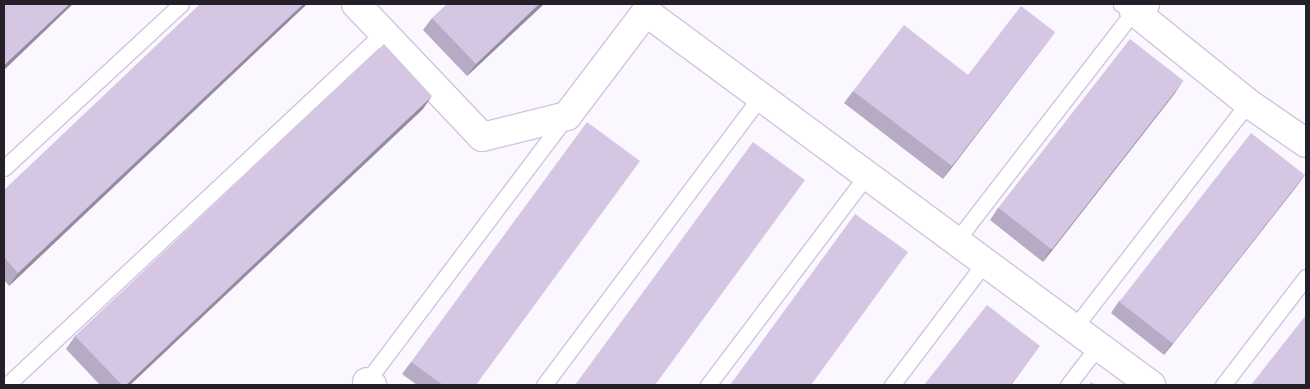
<!DOCTYPE html>
<style>
body{margin:0}
#map{position:relative;width:1310px;height:389px;overflow:hidden;background:#faf8fe;font-family:Jost,sans-serif}
div>[style]{position:absolute}
.roads{filter:drop-shadow(1px 0 #d3c4e1) drop-shadow(-1px 0 #d3c4e1) drop-shadow(0 1px #d3c4e1) drop-shadow(0 -1px #d3c4e1)}
.service>*{height:15px;margin:-7.5px;padding:0 7.5px;transform-origin:7.5px;border-radius:7.5px;background:#fff}
.minor>*{height:28px;margin:-14px;padding:0 14px;transform-origin:14px;border-radius:14px;background:#fff}
.wall>*{inset:0;background:#b7aac4}
.shaded-wall>*{inset:0;background:#958ba0}
.building>*{inset:0;background:#d5c6e4;transform-origin:0 0}
span{translate:-50% -50%;white-space:nowrap;text-align:center;line-height:1.15;-webkit-text-stroke:5px #fff;paint-order:stroke}
.frame{position:absolute;inset:0;border:5px solid #251f2a;pointer-events:none}
</style>
<div id="map">
<div class="roads">
<div class="service">
<i style="left:4px;top:168px;width:241px;rotate:-42.8deg"></i>
<i style="left:956px;top:241px;width:291px;rotate:-52.3deg"></i>
<i style="left:1134px;top:11px;width:15px;rotate:-152deg"></i>
<i style="left:1074px;top:328px;width:284px;rotate:-52.3deg"></i>
<i style="left:7px;top:385px;width:515px;rotate:-43.11deg"></i>
<i style="left:364px;top:385px;width:336px;rotate:-53deg"></i>
<i style="left:544px;top:385px;width:361px;rotate:-53.1deg"></i>
<i style="left:708px;top:385px;width:263px;rotate:-52.9deg"></i>
<i style="left:892px;top:385px;width:154px;rotate:-52.9deg"></i>
<i style="left:1068px;top:385px;width:49px;rotate:-52.4deg"></i>
<i style="left:1223px;top:385px;width:136px;rotate:-52.5deg"></i>
</div>
<div class="minor">
<i style="left:356px;top:4px;width:183px;rotate:46.5deg"></i>
<i style="left:482px;top:137px;width:88px;rotate:-13.9deg"></i>
<i style="left:567px;top:116px;width:131px;rotate:-52.8deg"></i>
<i style="left:646px;top:12px;width:628px;rotate:36.45deg"></i>
<i style="left:1145px;top:4px;width:13px;rotate:148deg"></i>
<i style="left:1134px;top:11px;width:146px;rotate:38.9deg"></i>
<i style="left:1248px;top:103px;width:70px;rotate:34.6deg"></i>
<i style="left:367px;top:382px;width:6px;rotate:31deg"></i>
</div>
</div>
<div class="wall">
<i style="clip-path:polygon(307px 4px,9px 286px,4px 280px,4px 190px)"></i>
<i style="clip-path:polygon(544px 4px,467px 76px,423px 30px,432px 18px)"></i>
<i style="clip-path:polygon(1055px 32px,943px 179px,844px 103px,853px 91px,968px 75px)"></i>
<i style="clip-path:polygon(1175px 93px,1043px 262px,990px 220px,998px 208px)"></i>
<i style="clip-path:polygon(423px 109px,130px 385px,100px 385px,66px 349px,75px 336px)"></i>
<i style="clip-path:polygon(1305px 175px,1296px 187px,1164px 355px,1111px 313px,1119px 301px)"></i>
<i style="clip-path:polygon(411px 362px,476px 385px,417px 385px,402px 374px)"></i>
</div>
<div class="shaded-wall">
<i style="clip-path:polygon(69px 4px,73px 4px,4px 70px,4px 65px)"></i>
<i style="clip-path:polygon(303px 4px,307px 4px,9px 286px,18px 273px)"></i>
<i style="clip-path:polygon(539px 4px,544px 4px,467px 76px,476px 64px)"></i>
<i style="clip-path:polygon(1055px 32px,1046px 44px,943px 179px,952px 166px)"></i>
<i style="clip-path:polygon(1183px 81px,1175px 93px,1043px 262px,1051px 249px)"></i>
<i style="clip-path:polygon(432px 96px,423px 109px,130px 385px,126px 385px)"></i>
<i style="clip-path:polygon(1305px 175px,1296px 187px,1164px 355px,1172px 343px)"></i>
<i style="clip-path:polygon(1040px 346px,1011px 385px,1010px 385px)"></i>
</div>
<div class="building">
<i style="clip-path:polygon(4px 4px,69px 4px,4px 65px)"></i>
<i style="clip-path:polygon(200px 4px,303px 4px,18px 273px,4px 257px,4px 190px)"></i>
<i style="clip-path:polygon(447px 4px,539px 4px,476px 64px,432px 18px)"></i>
<i style="clip-path:polygon(1021px 6px,1055px 32px,952px 166px,853px 91px,904px 25px,968px 75px)"></i>
<i style="left:1130px;top:39px;width:68px;height:214px;rotate:38deg"></i>
<i style="clip-path:polygon(384px 44px,432px 96px,126px 385px,122px 385px,75px 336px)"></i>
<i style="clip-path:polygon(587px 122px,640px 161px,476px 385px,443px 385px,411px 362px)"></i>
<i style="left:1251px;top:133px;width:68px;height:214px;rotate:38deg"></i>
<i style="clip-path:polygon(753px 142px,805px 180px,655px 385px,575px 385px)"></i>
<i style="clip-path:polygon(855px 214px,908px 252px,811px 385px,730px 385px)"></i>
<i style="clip-path:polygon(987px 305px,1040px 346px,1010px 385px,924px 385px)"></i>
<i style="clip-path:polygon(1306px 315px,1306px 385px,1251px 385px)"></i>
<i style="clip-path:polygon(1091px 382px,1096px 385px,1089px 385px)"></i>
</div>
<div class="frame"></div>
</div>
